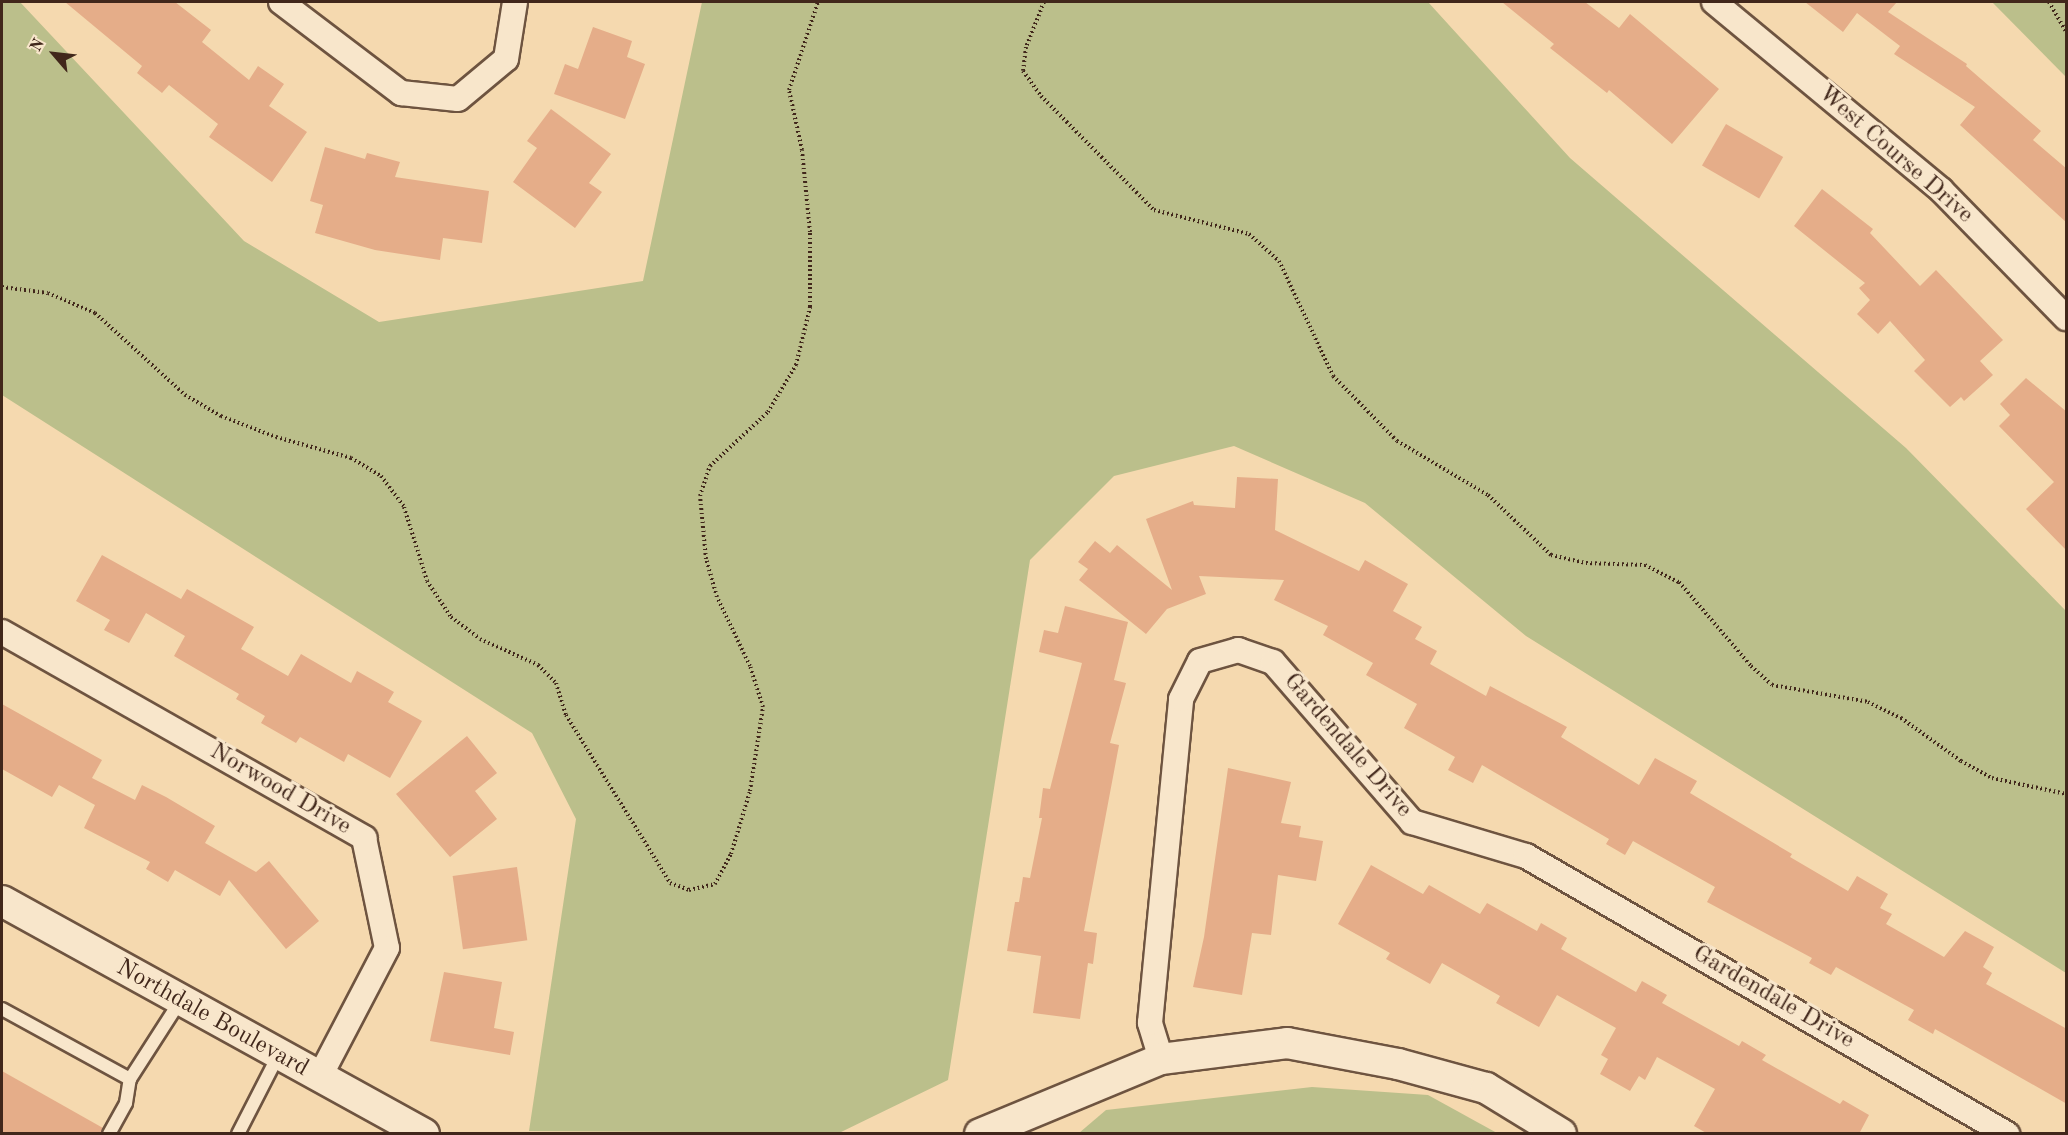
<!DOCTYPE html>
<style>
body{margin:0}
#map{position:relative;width:2068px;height:1135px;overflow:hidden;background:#f5d9af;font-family:"Old Standard TT",serif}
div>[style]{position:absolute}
.green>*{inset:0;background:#bbbf8b}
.building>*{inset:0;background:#e5ad89;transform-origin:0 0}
.path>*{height:4px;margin-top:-2px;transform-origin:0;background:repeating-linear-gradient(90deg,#41271b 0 1.5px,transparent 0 4.5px)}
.roads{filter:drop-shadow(2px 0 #6e5440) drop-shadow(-2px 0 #6e5440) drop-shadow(0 2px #6e5440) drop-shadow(0 -2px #6e5440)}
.service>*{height:12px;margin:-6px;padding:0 6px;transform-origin:6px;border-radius:6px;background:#f8e6cb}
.minor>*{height:24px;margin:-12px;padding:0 12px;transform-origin:12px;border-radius:12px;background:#f8e6cb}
.tertiary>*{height:30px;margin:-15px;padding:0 15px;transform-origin:15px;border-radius:15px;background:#f8e6cb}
span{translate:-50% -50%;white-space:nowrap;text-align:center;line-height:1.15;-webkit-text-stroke:6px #f8e6cb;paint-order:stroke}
.street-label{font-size:24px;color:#41271b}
.frame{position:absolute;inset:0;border:3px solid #41271b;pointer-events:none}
.north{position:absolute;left:24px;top:24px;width:60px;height:60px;-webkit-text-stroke:4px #f8e6cb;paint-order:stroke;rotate:298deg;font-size:16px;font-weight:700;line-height:24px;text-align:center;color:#41271b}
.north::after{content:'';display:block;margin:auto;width:21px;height:27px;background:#41271b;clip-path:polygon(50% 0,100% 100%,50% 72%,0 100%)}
</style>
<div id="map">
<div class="green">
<i style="clip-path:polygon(2px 2px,20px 2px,244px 241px,379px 322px,643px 281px,702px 2px,1428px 2px,1570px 158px,1906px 448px,2066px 611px,2066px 973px,1526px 636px,1365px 503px,1234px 446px,1114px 476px,1030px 560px,948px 1080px,839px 1133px,529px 1131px,576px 819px,532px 733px,2px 395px)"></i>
<i style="clip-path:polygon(1992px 2px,2066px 2px,2066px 77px)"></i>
<i style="clip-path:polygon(1312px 1087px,1428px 1095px,1497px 1133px,1079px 1133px,1106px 1110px)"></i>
</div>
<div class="building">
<i style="clip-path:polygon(65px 2px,175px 2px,211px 30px,202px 42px,249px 80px,258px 66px,284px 84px,269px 106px,307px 132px,272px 182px,209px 137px,218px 124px,169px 85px,162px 93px,137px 73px,142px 66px)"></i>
<i style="clip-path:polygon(1502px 2px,1585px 2px,1619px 28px,1630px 14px,1719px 89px,1672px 144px,1609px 90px,1607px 93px,1550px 48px,1554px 44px)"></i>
<i style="clip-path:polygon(1805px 2px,1897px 2px,1888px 12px,1967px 64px,1966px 66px,2041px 131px,2033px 140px,2067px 169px,2067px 223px,1960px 125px,1975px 107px,1894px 54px,1900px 46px,1857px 13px,1843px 32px)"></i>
<i style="clip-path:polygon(593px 27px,632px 41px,627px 57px,645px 64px,625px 119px,554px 94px,565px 64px,578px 69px)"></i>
<i style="clip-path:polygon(551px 109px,611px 154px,589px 183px,602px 192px,575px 228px,513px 182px,537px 148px,527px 141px)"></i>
<i style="left:1726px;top:124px;width:66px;height:48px;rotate:30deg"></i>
<i style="clip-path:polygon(325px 147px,365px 159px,367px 153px,400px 162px,395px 177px,489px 191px,482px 243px,443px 238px,440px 260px,375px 250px,315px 233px,323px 205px,310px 201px)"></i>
<i style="clip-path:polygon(1822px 189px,1873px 229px,1870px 233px,1920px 286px,1936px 270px,2003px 340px,1980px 361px,1993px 375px,1964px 401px,1961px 397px,1950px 407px,1914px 371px,1925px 360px,1890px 321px,1878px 334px,1857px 314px,1870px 300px,1859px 288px,1865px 283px,1794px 226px)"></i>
<i style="clip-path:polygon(2026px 378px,2067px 412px,2067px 551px,2026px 509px,2054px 482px,1999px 426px,2010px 415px,2000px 404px)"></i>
<i style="clip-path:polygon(1237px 477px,1278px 479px,1275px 530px,1359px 571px,1365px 560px,1408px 584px,1393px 611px,1422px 627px,1415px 639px,1437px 651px,1430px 664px,1486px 696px,1490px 686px,1567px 727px,1561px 737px,1639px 785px,1655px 758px,1697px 781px,1690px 793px,1792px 854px,1790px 857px,1848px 891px,1857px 876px,1888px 894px,1880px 908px,1892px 914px,1886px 924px,1944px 957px,1965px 931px,1994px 947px,1983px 967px,1992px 973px,1986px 984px,2067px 1029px,2067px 1104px,1935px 1029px,1933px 1034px,1908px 1020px,1914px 1010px,1836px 967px,1831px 975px,1809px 963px,1812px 958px,1707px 902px,1715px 887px,1633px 841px,1625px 855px,1606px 844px,1609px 839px,1482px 765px,1473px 783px,1448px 770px,1455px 757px,1404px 728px,1417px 704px,1366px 675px,1373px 663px,1323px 635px,1328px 626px,1274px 600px,1284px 580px,1199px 576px,1206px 594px,1167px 609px,1146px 634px,1079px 580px,1088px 569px,1078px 562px,1095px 541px,1110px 553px,1117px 545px,1172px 590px,1146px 519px,1193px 501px,1194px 505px,1235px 508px)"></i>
<i style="clip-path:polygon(102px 555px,181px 599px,187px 589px,254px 627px,241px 649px,288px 676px,301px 654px,351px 683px,357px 671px,394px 692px,388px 702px,422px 721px,390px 778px,348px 754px,344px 762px,300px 737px,296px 743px,261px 723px,265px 716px,236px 699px,239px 694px,174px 656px,185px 636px,146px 613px,129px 643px,104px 630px,110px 620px,76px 601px)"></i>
<i style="clip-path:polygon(1065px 606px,1128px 622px,1114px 680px,1126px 683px,1110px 743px,1119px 745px,1084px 931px,1097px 933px,1093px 964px,1088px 963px,1080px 1019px,1033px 1013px,1041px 956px,1007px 951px,1015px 902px,1019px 902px,1023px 877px,1030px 878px,1042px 818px,1039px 818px,1043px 788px,1050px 789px,1082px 663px,1039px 652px,1044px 630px,1058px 633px)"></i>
<i style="clip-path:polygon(2px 704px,102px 760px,92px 778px,135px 800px,142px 785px,166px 797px,215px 826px,205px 843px,256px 872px,269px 861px,319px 921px,286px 949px,229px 880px,220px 896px,175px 870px,168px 882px,146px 869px,150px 862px,84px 828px,95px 805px,59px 785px,52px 797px,2px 769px)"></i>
<i style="clip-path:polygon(467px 736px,497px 773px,475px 791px,497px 819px,450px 857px,396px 794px)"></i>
<i style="clip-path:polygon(1228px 768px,1291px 782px,1281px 823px,1301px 826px,1299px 837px,1323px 841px,1316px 881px,1278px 875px,1271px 935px,1252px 933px,1242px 995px,1193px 987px,1204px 937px)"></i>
<i style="clip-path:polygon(1371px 865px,1423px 894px,1429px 885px,1480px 914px,1487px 903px,1537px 931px,1541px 923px,1567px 938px,1561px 949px,1636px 992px,1642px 981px,1667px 995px,1662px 1003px,1739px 1046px,1742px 1041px,1766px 1055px,1762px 1060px,1840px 1104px,1843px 1100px,1869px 1115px,1859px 1134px,1708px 1134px,1694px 1126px,1715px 1089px,1657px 1057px,1645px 1080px,1639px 1076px,1630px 1091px,1600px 1074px,1608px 1059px,1601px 1055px,1616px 1028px,1557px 995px,1539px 1027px,1496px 1003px,1500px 996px,1442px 963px,1430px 984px,1386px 959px,1390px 953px,1338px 924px)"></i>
<i style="left:517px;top:867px;width:74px;height:65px;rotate:82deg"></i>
<i style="clip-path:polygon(444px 972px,502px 982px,494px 1028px,514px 1032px,510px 1055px,430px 1041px)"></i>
<i style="clip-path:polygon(2px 1071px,103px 1128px,101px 1134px,2px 1134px)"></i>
</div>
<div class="path">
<i style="left:1044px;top:2px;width:48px;rotate:111.8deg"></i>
<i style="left:1026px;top:47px;width:24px;rotate:97deg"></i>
<i style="left:1023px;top:71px;width:31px;rotate:54deg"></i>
<i style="left:1041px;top:96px;width:161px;rotate:45.3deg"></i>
<i style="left:1154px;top:210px;width:98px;rotate:14.2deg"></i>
<i style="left:1249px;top:234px;width:40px;rotate:42deg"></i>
<i style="left:1279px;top:261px;width:127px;rotate:64.8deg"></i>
<i style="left:1333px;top:376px;width:91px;rotate:45.4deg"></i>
<i style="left:1397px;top:441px;width:106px;rotate:30.7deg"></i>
<i style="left:1488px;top:495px;width:87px;rotate:43.6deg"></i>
<i style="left:1551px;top:555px;width:36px;rotate:13deg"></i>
<i style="left:1586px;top:563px;width:59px;rotate:1.9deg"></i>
<i style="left:1645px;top:565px;width:38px;rotate:27deg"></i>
<i style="left:1679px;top:582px;width:111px;rotate:49.4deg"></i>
<i style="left:1751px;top:666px;width:28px;rotate:42deg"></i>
<i style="left:1772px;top:685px;width:97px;rotate:10deg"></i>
<i style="left:1868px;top:702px;width:37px;rotate:26deg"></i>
<i style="left:1901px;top:718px;width:74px;rotate:35.6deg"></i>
<i style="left:1961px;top:761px;width:35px;rotate:29deg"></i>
<i style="left:1992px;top:778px;width:76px;rotate:12.2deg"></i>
<i style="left:2049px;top:2px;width:34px;rotate:60deg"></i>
<i style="left:2px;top:287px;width:46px;rotate:7.4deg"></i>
<i style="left:48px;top:293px;width:51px;rotate:23.1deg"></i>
<i style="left:95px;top:313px;width:122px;rotate:42.3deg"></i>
<i style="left:185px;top:395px;width:42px;rotate:30.3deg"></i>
<i style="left:221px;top:416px;width:59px;rotate:20.9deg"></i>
<i style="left:276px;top:437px;width:78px;rotate:15.6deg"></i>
<i style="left:351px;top:458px;width:35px;rotate:31deg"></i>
<i style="left:381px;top:476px;width:39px;rotate:53deg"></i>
<i style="left:404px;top:507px;width:77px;rotate:72.7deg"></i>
<i style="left:427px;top:581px;width:43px;rotate:56.3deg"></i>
<i style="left:451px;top:617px;width:36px;rotate:37deg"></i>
<i style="left:480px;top:639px;width:64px;rotate:24.1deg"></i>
<i style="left:538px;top:665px;width:25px;rotate:45deg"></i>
<i style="left:556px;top:683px;width:34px;rotate:73deg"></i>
<i style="left:566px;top:715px;width:198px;rotate:58.2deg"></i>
<i style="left:670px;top:883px;width:20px;rotate:20deg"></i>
<i style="left:689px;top:890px;width:27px;rotate:-13deg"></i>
<i style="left:715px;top:884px;width:34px;rotate:-62deg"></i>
<i style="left:731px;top:854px;width:66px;rotate:-73.2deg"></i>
<i style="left:750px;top:791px;width:85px;rotate:-81.2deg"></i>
<i style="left:763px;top:707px;width:43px;rotate:-107.6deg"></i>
<i style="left:750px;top:666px;width:76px;rotate:-115.6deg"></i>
<i style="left:717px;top:597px;width:40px;rotate:-106deg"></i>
<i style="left:706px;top:559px;width:63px;rotate:-95.4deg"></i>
<i style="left:700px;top:496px;width:32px;rotate:-72deg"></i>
<i style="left:710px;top:466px;width:79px;rotate:-43deg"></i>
<i style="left:768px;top:412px;width:55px;rotate:-59.2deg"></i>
<i style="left:796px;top:365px;width:60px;rotate:-76.4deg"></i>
<i style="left:810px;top:307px;width:75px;rotate:-90deg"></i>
<i style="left:810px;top:232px;width:82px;rotate:-95.6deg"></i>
<i style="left:802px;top:150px;width:61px;rotate:-102.2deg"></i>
<i style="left:789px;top:90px;width:93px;rotate:-71.8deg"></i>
</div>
<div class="roads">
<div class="service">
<i style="left:2px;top:1009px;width:146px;rotate:28.7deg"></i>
<i style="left:130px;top:1079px;width:93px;rotate:-57.3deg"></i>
<i style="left:109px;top:1134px;width:35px;rotate:-61deg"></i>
<i style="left:126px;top:1103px;width:24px;rotate:-81deg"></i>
<i style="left:238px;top:1134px;width:88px;rotate:-62.9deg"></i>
</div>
<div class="minor">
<i style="left:281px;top:2px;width:151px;rotate:37.2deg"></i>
<i style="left:401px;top:93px;width:57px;rotate:6deg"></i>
<i style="left:458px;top:99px;width:62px;rotate:-39.8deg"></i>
<i style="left:506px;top:59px;width:58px;rotate:-81deg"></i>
<i style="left:1714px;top:2px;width:295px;rotate:39.6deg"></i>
<i style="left:1941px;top:190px;width:179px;rotate:45.7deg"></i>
<i style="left:2px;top:632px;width:417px;rotate:29.6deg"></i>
<i style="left:364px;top:838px;width:112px;rotate:78.2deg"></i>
<i style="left:387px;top:948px;width:147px;rotate:117.6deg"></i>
<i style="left:1161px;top:1059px;width:38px;rotate:-107deg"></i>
<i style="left:1150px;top:1023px;width:325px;rotate:-84.5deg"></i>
<i style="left:1181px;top:699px;width:42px;rotate:-63.4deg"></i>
<i style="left:1200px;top:661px;width:40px;rotate:-16deg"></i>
<i style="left:1238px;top:650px;width:37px;rotate:19deg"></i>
<i style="left:1273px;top:662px;width:212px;rotate:49deg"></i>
<i style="left:1412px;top:822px;width:119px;rotate:16.6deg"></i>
<i style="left:1526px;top:856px;width:556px;rotate:30.03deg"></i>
</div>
<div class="tertiary">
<i style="left:2px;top:901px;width:482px;rotate:28.9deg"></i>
<i style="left:980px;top:1134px;width:196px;rotate:-22.5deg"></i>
<i style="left:1161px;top:1059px;width:127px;rotate:-7.2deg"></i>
<i style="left:1287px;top:1043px;width:113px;rotate:10.7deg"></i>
<i style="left:1398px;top:1064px;width:91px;rotate:15.3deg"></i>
<i style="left:1486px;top:1088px;width:88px;rotate:31.5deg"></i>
</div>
</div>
<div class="street-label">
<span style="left:1895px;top:155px;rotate:41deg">West Course Drive</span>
<span style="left:1347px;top:746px;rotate:49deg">Gardendale Drive</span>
<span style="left:280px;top:790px;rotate:30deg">Norwood Drive</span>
<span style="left:1773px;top:998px;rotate:30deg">Gardendale Drive</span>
<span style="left:212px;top:1019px;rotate:29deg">Northdale Boulevard</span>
</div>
<div class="frame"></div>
<div class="north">N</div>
</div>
